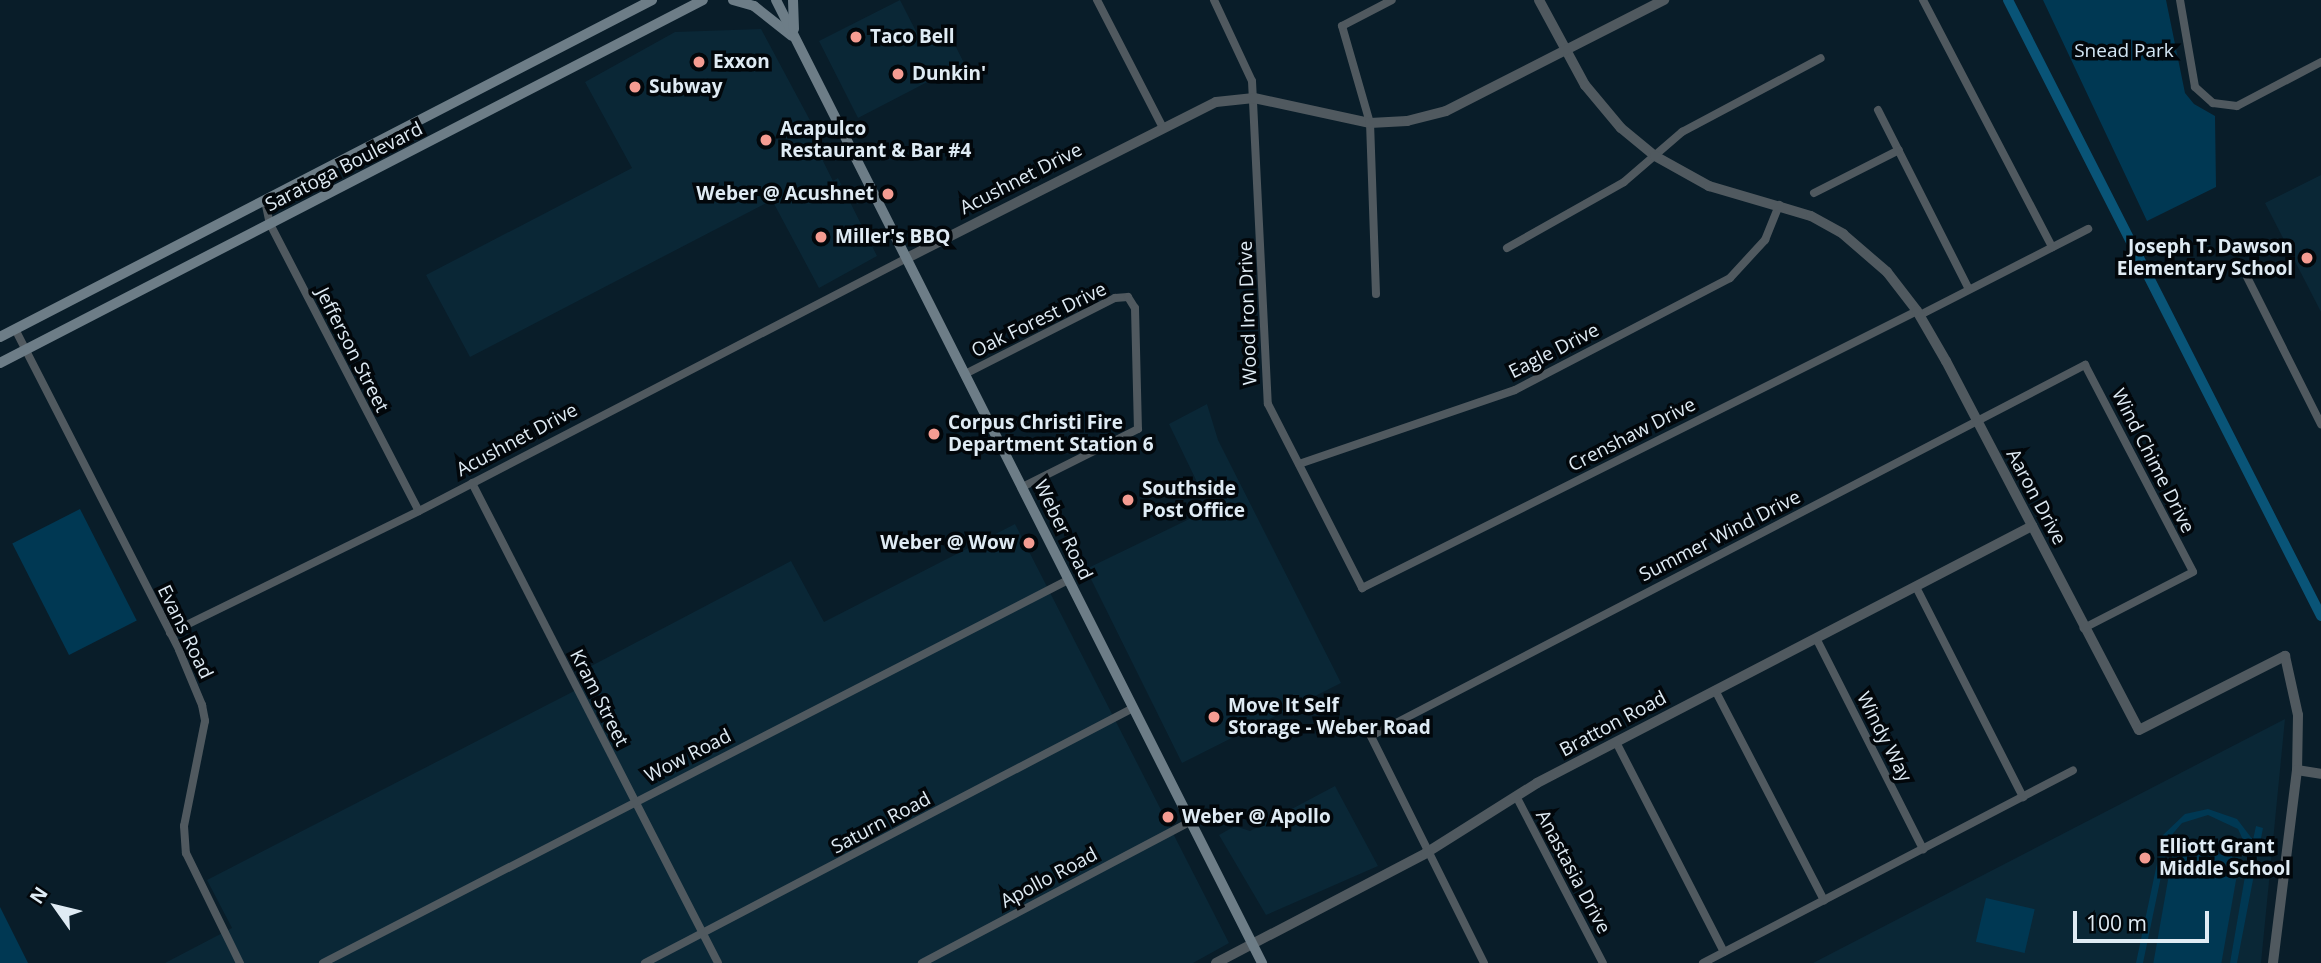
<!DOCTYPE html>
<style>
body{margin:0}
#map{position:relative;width:2321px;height:963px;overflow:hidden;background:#091d29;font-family:"Open Sans",sans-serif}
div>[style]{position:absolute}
.built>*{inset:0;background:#0a2736}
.green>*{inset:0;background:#003853;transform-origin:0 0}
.canal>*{height:10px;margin:-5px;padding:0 5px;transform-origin:5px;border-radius:5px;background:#095477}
.minor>*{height:8px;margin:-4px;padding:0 4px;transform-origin:4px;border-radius:4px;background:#50595f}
.tertiary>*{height:10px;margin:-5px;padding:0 5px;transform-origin:5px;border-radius:5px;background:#50595f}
.secondary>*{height:10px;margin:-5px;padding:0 5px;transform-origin:5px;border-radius:5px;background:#6d7d87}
.dots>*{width:19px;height:19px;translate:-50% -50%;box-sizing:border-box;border:4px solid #02070b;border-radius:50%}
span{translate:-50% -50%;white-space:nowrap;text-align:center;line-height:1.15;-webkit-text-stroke:7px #02070b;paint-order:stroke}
.poi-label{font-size:19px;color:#dfebf4;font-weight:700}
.left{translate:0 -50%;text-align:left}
.right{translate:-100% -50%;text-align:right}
.park-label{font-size:19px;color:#d3e7f5}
.street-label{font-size:19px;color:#dfebf4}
.north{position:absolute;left:21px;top:872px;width:70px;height:70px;-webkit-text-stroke:5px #02070b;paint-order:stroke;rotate:304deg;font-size:19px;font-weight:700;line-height:28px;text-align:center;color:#dfebf4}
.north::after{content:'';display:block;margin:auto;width:24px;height:32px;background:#dfebf4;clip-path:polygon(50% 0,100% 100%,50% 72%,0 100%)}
.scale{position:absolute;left:2073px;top:911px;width:136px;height:32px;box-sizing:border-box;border:4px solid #dfebf4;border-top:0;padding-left:9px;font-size:21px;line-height:24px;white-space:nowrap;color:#dfebf4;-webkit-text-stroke:5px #02070b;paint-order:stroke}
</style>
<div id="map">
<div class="built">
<i style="clip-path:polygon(900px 0,923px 45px,949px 33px,964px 63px,858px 118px,819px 41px)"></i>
<i style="clip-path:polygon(761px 29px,820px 139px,815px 145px,833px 181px,838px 178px,877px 256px,819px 288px,772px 200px,470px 357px,426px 275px,632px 168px,585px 82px,675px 32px)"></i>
<i style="clip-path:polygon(2321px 175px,2321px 312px,2265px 203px)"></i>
<i style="clip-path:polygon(1207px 404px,1218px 440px,1341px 683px,1182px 763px,1086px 569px,1210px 509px,1169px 424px)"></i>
<i style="clip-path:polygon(1015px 524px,1229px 943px,1193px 963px,165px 963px,232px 928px,207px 880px,582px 687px,576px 674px,791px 561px,824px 622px)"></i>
<i style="clip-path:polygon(2285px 719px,2261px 963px,1813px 963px)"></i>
<i style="clip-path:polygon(1335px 786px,1378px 866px,1266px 915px,1219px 835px,1235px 826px,1250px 831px)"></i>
</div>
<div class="green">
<i style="clip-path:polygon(2043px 0,2166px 0,2185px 93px,2194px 104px,2215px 116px,2216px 187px,2147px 221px)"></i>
<i style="left:80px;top:509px;width:125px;height:76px;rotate:63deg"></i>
<i style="clip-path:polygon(2208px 809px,2237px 819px,2253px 840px,2256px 826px,2263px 828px,2237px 963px,2230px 963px,2249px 853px,2238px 829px,2208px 815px,2182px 823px,2169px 838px,2143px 963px,2136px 963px,2163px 835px,2185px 814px)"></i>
<i style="left:2174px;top:846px;width:67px;height:119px;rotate:10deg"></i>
<i style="left:1986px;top:898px;width:50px;height:45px;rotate:13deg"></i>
<i style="clip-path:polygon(0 907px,28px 963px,0 963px)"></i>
</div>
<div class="canal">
<i style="left:2008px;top:0;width:691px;rotate:63.06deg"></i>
</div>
<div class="minor">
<i style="left:1097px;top:0;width:142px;rotate:62.7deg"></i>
<i style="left:1214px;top:0;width:89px;rotate:64.9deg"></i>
<i style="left:1252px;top:81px;width:323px;rotate:87.2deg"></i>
<i style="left:1268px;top:404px;width:207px;rotate:62.9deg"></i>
<i style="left:1362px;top:588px;width:620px;rotate:-26.52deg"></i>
<i style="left:1923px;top:0;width:279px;rotate:62.4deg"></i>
<i style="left:2180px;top:0;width:88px;rotate:80.2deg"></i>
<i style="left:2195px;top:87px;width:24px;rotate:42deg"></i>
<i style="left:2213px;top:103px;width:24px;rotate:7deg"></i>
<i style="left:2237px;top:106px;width:95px;rotate:-27.6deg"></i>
<i style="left:1878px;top:110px;width:201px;rotate:63.1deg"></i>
<i style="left:1814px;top:193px;width:95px;rotate:-26.8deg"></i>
<i style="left:265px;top:201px;width:24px;rotate:78deg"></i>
<i style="left:270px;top:224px;width:323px;rotate:62.6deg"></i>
<i style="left:1507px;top:248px;width:134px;rotate:-29.4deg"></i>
<i style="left:1624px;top:182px;width:77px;rotate:-40.8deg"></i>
<i style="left:1682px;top:132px;width:157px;rotate:-28deg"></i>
<i style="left:2247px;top:277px;width:165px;rotate:63.3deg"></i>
<i style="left:1376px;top:294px;width:171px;rotate:-92deg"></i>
<i style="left:1370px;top:123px;width:101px;rotate:-106.1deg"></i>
<i style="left:1342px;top:26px;width:56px;rotate:-27.5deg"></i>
<i style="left:1920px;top:315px;width:189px;rotate:-27.1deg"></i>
<i style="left:15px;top:329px;width:360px;rotate:62.9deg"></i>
<i style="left:179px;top:650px;width:60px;rotate:67.3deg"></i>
<i style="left:202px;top:705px;width:16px;rotate:79deg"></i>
<i style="left:205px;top:721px;width:107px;rotate:101.3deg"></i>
<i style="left:184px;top:826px;width:27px;rotate:86deg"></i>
<i style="left:186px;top:853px;width:123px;rotate:63.9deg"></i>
<i style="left:965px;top:374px;width:168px;rotate:-26.9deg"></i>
<i style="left:1115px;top:298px;width:13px;rotate:-4deg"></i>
<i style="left:1128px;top:297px;width:13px;rotate:58deg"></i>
<i style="left:1135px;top:308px;width:121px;rotate:88.6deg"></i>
<i style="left:1138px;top:429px;width:130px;rotate:153.4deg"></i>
<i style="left:1299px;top:464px;width:228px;rotate:-18.9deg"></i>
<i style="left:1515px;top:390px;width:242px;rotate:-27.5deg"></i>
<i style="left:1730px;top:278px;width:52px;rotate:-47.4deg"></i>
<i style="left:1765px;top:240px;width:38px;rotate:-68deg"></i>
<i style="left:472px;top:483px;width:539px;rotate:62.86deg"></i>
<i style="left:1916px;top:587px;width:236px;rotate:63deg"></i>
<i style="left:170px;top:633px;width:277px;rotate:-26.1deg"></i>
<i style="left:419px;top:511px;width:547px;rotate:-27.41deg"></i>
<i style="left:1816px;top:638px;width:237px;rotate:63.1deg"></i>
<i style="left:1715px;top:690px;width:237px;rotate:62.6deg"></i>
<i style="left:1616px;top:742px;width:236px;rotate:62.8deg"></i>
<i style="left:1516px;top:796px;width:188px;rotate:62.5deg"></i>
<i style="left:323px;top:963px;width:838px;rotate:-27.21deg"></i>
<i style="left:645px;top:963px;width:548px;rotate:-27.59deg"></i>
<i style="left:922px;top:963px;width:304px;rotate:-27.8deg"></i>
<i style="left:1484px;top:963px;width:254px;rotate:-116.5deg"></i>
<i style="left:1371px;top:736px;width:805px;rotate:-27.46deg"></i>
<i style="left:2085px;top:365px;width:233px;rotate:62.4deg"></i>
<i style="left:2193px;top:572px;width:123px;rotate:152.8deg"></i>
<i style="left:1703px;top:963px;width:417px;rotate:-27.5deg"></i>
</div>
<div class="tertiary">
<i style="left:1539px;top:0;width:97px;rotate:61.6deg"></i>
<i style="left:1585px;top:85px;width:56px;rotate:50.1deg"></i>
<i style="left:1621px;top:128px;width:44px;rotate:39.5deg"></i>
<i style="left:1655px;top:156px;width:62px;rotate:29.1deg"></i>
<i style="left:1709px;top:186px;width:106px;rotate:16.4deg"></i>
<i style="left:1811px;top:216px;width:37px;rotate:29deg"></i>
<i style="left:1843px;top:234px;width:58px;rotate:40.8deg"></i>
<i style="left:1887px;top:272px;width:49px;rotate:52.4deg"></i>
<i style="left:1917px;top:311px;width:58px;rotate:59.9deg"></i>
<i style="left:1946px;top:361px;width:416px;rotate:62.4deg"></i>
<i style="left:2139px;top:730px;width:164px;rotate:-26.9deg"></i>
<i style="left:2285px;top:656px;width:60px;rotate:77.6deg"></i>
<i style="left:2298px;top:715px;width:55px;rotate:91deg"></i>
<i style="left:2297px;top:770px;width:194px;rotate:97.1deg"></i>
<i style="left:905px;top:259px;width:348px;rotate:-26.8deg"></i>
<i style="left:1216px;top:102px;width:38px;rotate:-6deg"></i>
<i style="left:1254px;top:98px;width:119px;rotate:12.2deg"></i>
<i style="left:1370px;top:123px;width:37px;rotate:-3deg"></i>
<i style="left:1407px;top:121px;width:40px;rotate:-14.4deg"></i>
<i style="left:1446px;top:111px;width:245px;rotate:-27deg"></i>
<i style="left:2297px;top:770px;width:24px;rotate:9deg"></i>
<i style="left:1216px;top:963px;width:237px;rotate:-27.6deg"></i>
<i style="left:1426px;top:853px;width:131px;rotate:-32.2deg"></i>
<i style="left:1537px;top:783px;width:558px;rotate:-27.44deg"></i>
</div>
<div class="secondary">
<i style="left:733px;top:0;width:22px;rotate:16deg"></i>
<i style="left:754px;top:6px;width:48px;rotate:38.3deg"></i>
<i style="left:776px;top:0;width:1079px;rotate:63.22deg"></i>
<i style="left:793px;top:0;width:29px;rotate:88deg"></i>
<i style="left:0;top:337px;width:734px;rotate:-27.33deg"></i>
<i style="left:0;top:363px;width:791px;rotate:-27.31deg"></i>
</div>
<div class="dots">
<i style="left:856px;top:37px;background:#f59c92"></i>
<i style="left:699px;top:62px;background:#f59c92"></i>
<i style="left:898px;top:74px;background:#f59c92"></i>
<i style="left:635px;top:87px;background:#f59c92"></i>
<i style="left:766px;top:140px;background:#f59c92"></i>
<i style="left:888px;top:194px;background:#f59c92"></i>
<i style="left:821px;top:237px;background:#f59c92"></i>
<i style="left:2307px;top:258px;background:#f59c92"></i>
<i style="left:934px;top:434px;background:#f59c92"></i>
<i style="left:1128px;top:500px;background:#f59c92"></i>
<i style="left:1029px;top:543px;background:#f59c92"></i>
<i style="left:1214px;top:717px;background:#f59c92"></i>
<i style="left:1168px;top:817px;background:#f59c92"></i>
<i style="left:2145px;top:858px;background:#f59c92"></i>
</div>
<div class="poi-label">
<span class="left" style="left:870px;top:37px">Taco Bell</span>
<span class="left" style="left:713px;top:62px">Exxon</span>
<span class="left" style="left:912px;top:74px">Dunkin'</span>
<span class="left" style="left:649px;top:87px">Subway</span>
<span class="left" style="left:780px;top:140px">Acapulco<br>Restaurant &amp; Bar #4</span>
<span class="right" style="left:874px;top:194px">Weber @ Acushnet</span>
<span class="left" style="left:835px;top:237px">Miller's BBQ</span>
<span class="right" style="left:2293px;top:258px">Joseph T. Dawson<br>Elementary School</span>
<span class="left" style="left:948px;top:434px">Corpus Christi Fire<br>Department Station 6</span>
<span class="left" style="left:1142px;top:500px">Southside<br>Post Office</span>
<span class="right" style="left:1015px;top:543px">Weber @ Wow</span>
<span class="left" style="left:1228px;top:717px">Move It Self<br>Storage - Weber Road</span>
<span class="left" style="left:1182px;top:817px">Weber @ Apollo</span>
<span class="left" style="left:2159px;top:858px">Elliott Grant<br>Middle School</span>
</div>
<div class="park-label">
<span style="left:2124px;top:51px">Snead Park</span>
</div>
<div class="street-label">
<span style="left:344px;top:167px;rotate:-27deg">Saratoga Boulevard</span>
<span style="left:1021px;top:179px;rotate:-27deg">Acushnet Drive</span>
<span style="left:1248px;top:313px;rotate:-92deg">Wood Iron Drive</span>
<span style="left:1039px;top:320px;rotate:-26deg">Oak Forest Drive</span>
<span style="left:352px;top:350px;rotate:63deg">Jefferson Street</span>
<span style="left:1554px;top:351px;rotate:-27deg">Eagle Drive</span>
<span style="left:1632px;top:435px;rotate:-27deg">Crenshaw Drive</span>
<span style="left:517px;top:440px;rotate:-28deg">Acushnet Drive</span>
<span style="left:2153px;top:461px;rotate:63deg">Wind Chime Drive</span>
<span style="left:2036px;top:497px;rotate:62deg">Aaron Drive</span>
<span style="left:1063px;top:530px;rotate:64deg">Weber Road</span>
<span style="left:1720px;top:536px;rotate:-27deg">Summer Wind Drive</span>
<span style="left:185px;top:632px;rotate:64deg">Evans Road</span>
<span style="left:599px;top:698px;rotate:63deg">Kram Street</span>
<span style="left:1613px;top:724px;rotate:-28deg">Bratton Road</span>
<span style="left:1884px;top:737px;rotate:63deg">Windy Way</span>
<span style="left:688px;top:756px;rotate:-27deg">Wow Road</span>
<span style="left:881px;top:823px;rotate:-28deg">Saturn Road</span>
<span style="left:1573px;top:872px;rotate:62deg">Anastasia Drive</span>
<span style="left:1049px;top:878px;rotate:-28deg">Apollo Road</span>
</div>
<div class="north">N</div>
<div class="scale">100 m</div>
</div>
